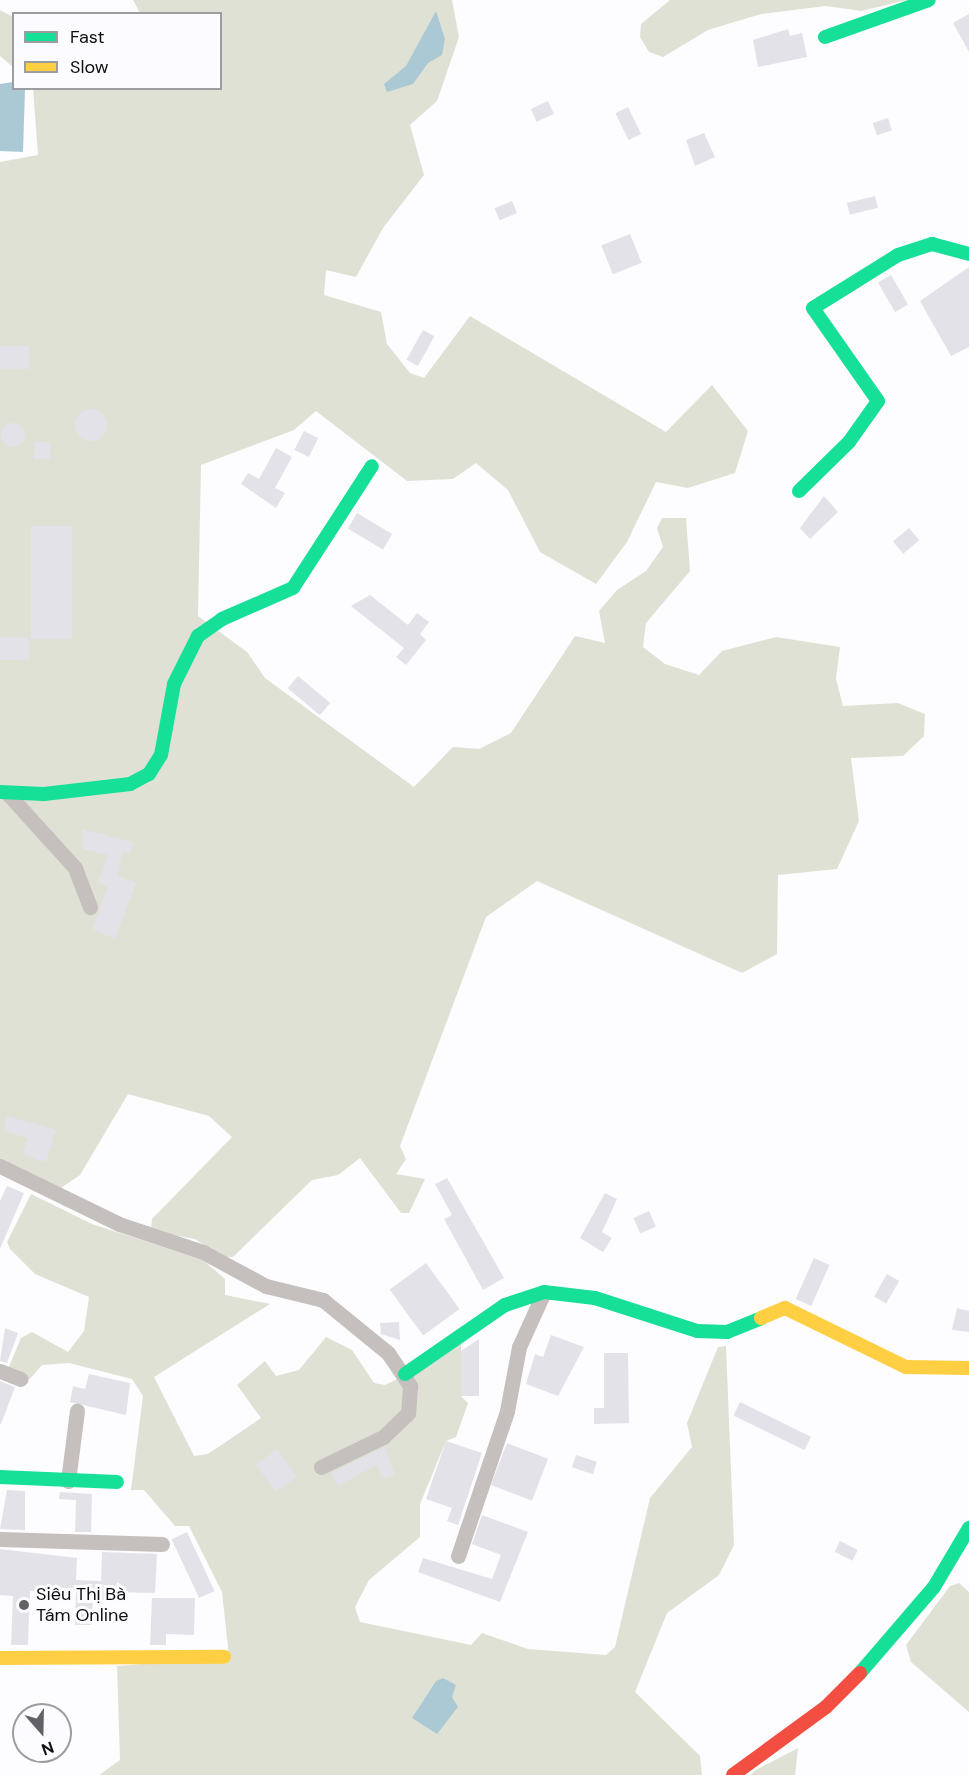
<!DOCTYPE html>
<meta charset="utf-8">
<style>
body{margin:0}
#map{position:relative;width:969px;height:1775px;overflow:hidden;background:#fdfcfe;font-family:"DM Sans",sans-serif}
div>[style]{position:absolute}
.green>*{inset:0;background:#e0e1d5}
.water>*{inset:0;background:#aac9d5}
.building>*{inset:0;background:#e4e2e9;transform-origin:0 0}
.round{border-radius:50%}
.street>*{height:15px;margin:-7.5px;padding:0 7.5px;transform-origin:7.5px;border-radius:7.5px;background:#c5bfbe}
.fast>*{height:14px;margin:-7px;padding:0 7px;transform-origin:7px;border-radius:7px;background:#16e098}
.slow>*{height:14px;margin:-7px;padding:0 7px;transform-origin:7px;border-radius:7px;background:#ffcf43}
.jam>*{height:14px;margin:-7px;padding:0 7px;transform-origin:7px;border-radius:7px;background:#f24e42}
.dots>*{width:16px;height:16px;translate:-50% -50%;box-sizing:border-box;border:3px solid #fcfbff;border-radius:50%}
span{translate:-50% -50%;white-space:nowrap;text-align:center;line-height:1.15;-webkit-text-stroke:6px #fcfbff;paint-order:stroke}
.poi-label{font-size:18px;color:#0f0d13}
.left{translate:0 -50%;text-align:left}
.legend{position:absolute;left:12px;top:12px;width:210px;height:78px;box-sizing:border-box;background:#fcfbff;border:2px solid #9d9ca1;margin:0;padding:8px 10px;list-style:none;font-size:18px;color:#0f0d13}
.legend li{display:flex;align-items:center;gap:12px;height:30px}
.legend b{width:30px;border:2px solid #9d9ca1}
.north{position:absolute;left:12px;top:1703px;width:60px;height:60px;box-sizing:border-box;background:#fcfbff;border:2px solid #9d9ca1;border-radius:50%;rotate:160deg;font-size:16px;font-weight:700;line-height:24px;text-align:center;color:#0f0d13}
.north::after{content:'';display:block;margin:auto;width:21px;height:27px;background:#626165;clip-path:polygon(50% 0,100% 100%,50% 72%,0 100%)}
</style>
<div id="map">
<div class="green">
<i style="clip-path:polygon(133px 0,452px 0,459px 37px,437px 101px,410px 125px,424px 175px,383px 228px,356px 277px,326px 270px,324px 295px,381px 312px,387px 344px,410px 373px,424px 378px,470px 316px,666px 432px,712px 385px,748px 431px,735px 473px,688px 488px,656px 482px,627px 542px,596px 584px,540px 552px,508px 490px,476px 463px,453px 479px,407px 481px,316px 411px,294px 430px,201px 465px,198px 616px,247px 652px,265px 678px,414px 787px,453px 747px,479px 749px,511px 733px,575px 636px,605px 643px,599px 611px,617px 590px,646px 571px,663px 547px,657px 528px,662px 518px,686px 518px,690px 571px,646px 623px,643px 647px,665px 664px,699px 675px,722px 651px,776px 637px,840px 647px,836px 679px,843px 706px,898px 703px,925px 714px,924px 736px,903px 756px,851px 758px,859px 821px,837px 869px,778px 875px,777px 954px,742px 973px,537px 881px,486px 917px,400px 1146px,406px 1159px,396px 1174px,425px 1179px,409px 1213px,401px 1213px,360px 1158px,338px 1175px,312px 1180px,233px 1257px,222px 1257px,195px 1239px,151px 1231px,152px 1219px,232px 1137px,209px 1116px,128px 1094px,80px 1175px,61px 1188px,0 1161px,0 162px,38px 155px,33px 89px,220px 88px,220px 14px,140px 13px)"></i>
<i style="clip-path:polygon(670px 0,907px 0,861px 11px,826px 6px,761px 14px,708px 30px,663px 57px,649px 52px,640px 37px,641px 24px)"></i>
<i style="clip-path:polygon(0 10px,13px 17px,13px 67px,0 56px)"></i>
<i style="clip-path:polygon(31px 1194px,92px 1224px,203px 1260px,225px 1279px,225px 1295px,270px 1304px,154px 1377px,194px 1456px,208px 1454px,261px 1418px,237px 1385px,265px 1361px,276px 1376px,299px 1370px,326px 1337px,352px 1350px,374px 1383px,385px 1385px,410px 1373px,461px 1334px,461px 1396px,468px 1403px,456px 1437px,446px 1441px,420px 1504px,420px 1537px,369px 1580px,355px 1607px,360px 1622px,471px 1645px,482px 1633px,528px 1649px,606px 1655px,615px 1647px,650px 1498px,692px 1447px,687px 1423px,718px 1347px,726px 1346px,734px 1545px,719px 1575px,667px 1613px,635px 1692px,700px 1756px,702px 1775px,99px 1775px,120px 1760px,117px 1666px,229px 1657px,222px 1592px,189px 1526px,175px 1526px,144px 1490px,131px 1490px,143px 1396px,132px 1379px,69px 1363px,42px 1365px,30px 1379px,8px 1369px,21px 1338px,32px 1332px,68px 1352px,84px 1331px,89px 1297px,35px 1274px,10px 1249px,7px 1242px)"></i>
<i style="clip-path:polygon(959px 1583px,969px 1592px,969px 1712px,911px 1662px,906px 1645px,950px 1586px)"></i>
<i style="clip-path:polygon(798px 1748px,795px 1775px,750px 1775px,756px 1770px)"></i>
</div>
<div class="water">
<i style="clip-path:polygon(436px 11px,445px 39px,442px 55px,428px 63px,413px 84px,387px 92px,384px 84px,406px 66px)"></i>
<i style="clip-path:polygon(13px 82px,14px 88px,25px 89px,23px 152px,0 151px,0 84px)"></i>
<i style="clip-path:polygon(443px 1678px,456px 1685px,452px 1697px,458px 1707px,437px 1734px,412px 1718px,436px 1681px)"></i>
</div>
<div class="building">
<i style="clip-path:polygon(969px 14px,969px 52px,953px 23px)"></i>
<i style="clip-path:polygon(788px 29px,790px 36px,802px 33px,807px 57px,758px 67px,753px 40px)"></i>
<i style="left:548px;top:101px;width:14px;height:19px;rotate:65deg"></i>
<i style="left:628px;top:107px;width:30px;height:14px;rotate:64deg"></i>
<i style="left:888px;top:118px;width:13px;height:16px;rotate:72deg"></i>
<i style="clip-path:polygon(704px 133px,715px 157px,695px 166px,686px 140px)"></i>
<i style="left:875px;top:196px;width:12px;height:29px;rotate:76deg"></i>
<i style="left:512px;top:201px;width:13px;height:19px;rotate:67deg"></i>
<i style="left:630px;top:234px;width:31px;height:31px;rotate:68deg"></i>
<i style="clip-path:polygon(969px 267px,969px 347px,951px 356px,920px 301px)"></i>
<i style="left:891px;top:275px;width:34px;height:15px;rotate:60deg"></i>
<i style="left:423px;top:330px;width:13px;height:34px;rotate:29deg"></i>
<i style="left:0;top:346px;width:29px;height:23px"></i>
<i class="round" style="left:75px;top:409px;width:32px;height:32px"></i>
<i class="round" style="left:1px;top:423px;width:24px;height:24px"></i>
<i style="left:304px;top:431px;width:16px;height:21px;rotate:27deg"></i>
<i style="left:34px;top:442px;width:16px;height:17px"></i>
<i style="clip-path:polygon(276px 448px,292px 457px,275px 488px,285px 493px,276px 508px,241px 484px,248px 473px,259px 479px)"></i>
<i style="clip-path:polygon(824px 496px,838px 512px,810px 539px,800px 528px)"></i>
<i style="left:357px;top:513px;width:41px;height:18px;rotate:31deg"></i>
<i style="left:31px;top:526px;width:41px;height:113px"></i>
<i style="left:909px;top:528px;width:16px;height:21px;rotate:50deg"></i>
<i style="clip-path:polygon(370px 595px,408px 625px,417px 613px,429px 622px,420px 634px,426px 640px,406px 665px,396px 657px,404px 648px,351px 606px)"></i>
<i style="left:0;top:637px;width:29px;height:23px"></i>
<i style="left:298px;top:676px;width:42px;height:16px;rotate:40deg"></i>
<i style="clip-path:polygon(82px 829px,133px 842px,130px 853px,123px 851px,117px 875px,136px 883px,115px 938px,92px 930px,108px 887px,98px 883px,108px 855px,83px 849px)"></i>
<i style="clip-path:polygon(7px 1116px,56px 1130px,46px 1162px,23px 1155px,28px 1138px,3px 1131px)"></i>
<i style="clip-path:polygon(447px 1178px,504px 1278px,483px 1290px,444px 1219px,452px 1215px,435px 1184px)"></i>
<i style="clip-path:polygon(7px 1186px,24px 1193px,0 1249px,0 1201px)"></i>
<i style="clip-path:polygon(605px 1193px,617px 1199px,602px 1232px,612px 1238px,603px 1252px,580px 1238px)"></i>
<i style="left:649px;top:1211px;width:17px;height:17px;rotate:66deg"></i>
<i style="left:814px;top:1258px;width:17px;height:45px;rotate:24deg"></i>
<i style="left:426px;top:1263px;width:57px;height:45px;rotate:54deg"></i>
<i style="left:887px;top:1274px;width:14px;height:26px;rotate:30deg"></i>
<i style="clip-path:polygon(957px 1308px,969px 1311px,969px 1332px,952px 1330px)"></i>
<i style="clip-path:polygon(399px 1322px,400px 1340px,381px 1334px,380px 1323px)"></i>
<i style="clip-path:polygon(5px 1328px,18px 1333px,7px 1363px,0 1361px)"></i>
<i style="clip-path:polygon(551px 1335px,584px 1347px,558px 1396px,526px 1384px,535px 1354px,543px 1357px)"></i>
<i style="clip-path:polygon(479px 1339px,479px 1396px,461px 1396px,461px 1351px)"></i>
<i style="clip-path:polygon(604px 1353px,628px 1353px,629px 1423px,594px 1424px,594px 1408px,604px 1408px)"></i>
<i style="clip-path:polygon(89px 1374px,130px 1383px,126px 1415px,70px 1402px,73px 1386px,85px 1389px)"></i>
<i style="clip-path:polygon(0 1381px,15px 1387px,1px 1424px,0 1424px)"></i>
<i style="left:740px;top:1402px;width:79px;height:15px;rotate:26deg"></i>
<i style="clip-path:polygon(446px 1441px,482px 1453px,458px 1525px,447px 1521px,452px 1508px,426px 1499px)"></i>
<i style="left:507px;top:1443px;width:44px;height:45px;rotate:21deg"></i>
<i style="clip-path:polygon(385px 1447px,395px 1475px,382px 1479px,377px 1464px,338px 1486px,331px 1473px)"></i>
<i style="left:277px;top:1449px;width:34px;height:26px;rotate:54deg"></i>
<i style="left:576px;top:1455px;width:22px;height:13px;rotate:18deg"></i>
<i style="clip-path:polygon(7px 1490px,25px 1491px,25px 1530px,0 1529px)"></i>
<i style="clip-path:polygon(60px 1492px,92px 1494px,91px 1532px,75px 1532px,76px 1500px,59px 1499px)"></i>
<i style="clip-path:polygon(482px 1515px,528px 1532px,500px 1602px,418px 1572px,423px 1558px,492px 1579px,501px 1555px,472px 1544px)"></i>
<i style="left:187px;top:1532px;width:65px;height:17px;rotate:65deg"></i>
<i style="left:840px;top:1541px;width:20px;height:12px;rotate:27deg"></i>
<i style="clip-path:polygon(0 1549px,77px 1558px,76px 1580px,101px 1581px,102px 1552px,157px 1554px,155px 1593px,118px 1592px,118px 1600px,93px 1600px,91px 1625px,75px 1625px,76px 1592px,30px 1591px,28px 1645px,11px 1645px,13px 1596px,0 1595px)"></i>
<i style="clip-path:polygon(152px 1598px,195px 1598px,194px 1635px,166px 1634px,166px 1645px,150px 1645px)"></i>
</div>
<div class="street">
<i style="left:8px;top:794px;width:100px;rotate:47.8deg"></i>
<i style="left:75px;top:868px;width:42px;rotate:69deg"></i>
<i style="left:0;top:1166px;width:132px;rotate:26deg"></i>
<i style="left:119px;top:1224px;width:89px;rotate:18.4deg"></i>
<i style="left:203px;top:1252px;width:72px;rotate:28.4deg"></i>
<i style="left:266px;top:1286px;width:59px;rotate:13.8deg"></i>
<i style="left:323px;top:1300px;width:84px;rotate:39.2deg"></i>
<i style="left:388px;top:1353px;width:40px;rotate:56deg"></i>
<i style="left:410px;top:1386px;width:27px;rotate:94deg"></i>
<i style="left:408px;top:1413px;width:35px;rotate:136deg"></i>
<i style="left:383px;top:1437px;width:69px;rotate:154.2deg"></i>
<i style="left:0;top:1371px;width:22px;rotate:21deg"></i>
<i style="left:68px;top:1481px;width:71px;rotate:-82.7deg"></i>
<i style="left:0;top:1539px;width:162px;rotate:1.8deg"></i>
<i style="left:458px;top:1556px;width:153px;rotate:-71.3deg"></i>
<i style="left:507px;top:1411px;width:65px;rotate:-79.4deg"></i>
<i style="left:519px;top:1347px;width:60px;rotate:-65.6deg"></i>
</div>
<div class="fast">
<i style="left:825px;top:37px;width:110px;rotate:-19.6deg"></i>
<i style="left:799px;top:491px;width:70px;rotate:-44.4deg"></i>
<i style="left:849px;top:442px;width:50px;rotate:-54.7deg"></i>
<i style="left:878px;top:401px;width:113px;rotate:-125deg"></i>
<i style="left:813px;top:308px;width:100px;rotate:-31.9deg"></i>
<i style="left:898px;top:255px;width:36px;rotate:-18deg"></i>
<i style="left:932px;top:244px;width:38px;rotate:15deg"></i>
<i style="left:0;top:792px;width:44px;rotate:2.6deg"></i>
<i style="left:44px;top:794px;width:87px;rotate:-6.6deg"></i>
<i style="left:130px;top:784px;width:21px;rotate:-28deg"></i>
<i style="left:149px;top:774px;width:22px;rotate:-58deg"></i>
<i style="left:161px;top:755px;width:72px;rotate:-79.6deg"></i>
<i style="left:174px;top:684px;width:54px;rotate:-63.4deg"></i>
<i style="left:198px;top:636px;width:29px;rotate:-35deg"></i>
<i style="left:222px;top:619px;width:77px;rotate:-23.6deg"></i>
<i style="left:293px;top:588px;width:145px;rotate:-57.1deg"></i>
<i style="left:405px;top:1374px;width:121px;rotate:-34.6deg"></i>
<i style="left:505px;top:1305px;width:41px;rotate:-18.4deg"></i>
<i style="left:544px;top:1292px;width:51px;rotate:6.7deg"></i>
<i style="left:595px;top:1298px;width:107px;rotate:17.9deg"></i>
<i style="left:697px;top:1331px;width:30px;rotate:2deg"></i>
<i style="left:727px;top:1332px;width:37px;rotate:-22deg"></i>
<i style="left:0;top:1477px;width:117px;rotate:2.4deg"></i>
<i style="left:860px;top:1673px;width:113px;rotate:-49.3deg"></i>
<i style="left:934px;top:1587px;width:69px;rotate:-59.3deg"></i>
</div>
<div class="slow">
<i style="left:761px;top:1318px;width:26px;rotate:-23deg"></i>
<i style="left:785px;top:1308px;width:135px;rotate:26deg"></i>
<i style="left:906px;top:1367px;width:63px;rotate:0.9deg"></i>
<i style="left:0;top:1658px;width:224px;rotate:-0.3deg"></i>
</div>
<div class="jam">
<i style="left:733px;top:1775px;width:115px;rotate:-36.2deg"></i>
<i style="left:826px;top:1707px;width:48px;rotate:-45deg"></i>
</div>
<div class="dots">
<i style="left:24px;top:1605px;background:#626165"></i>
</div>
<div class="poi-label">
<span class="left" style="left:36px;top:1605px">Siêu Thị Bà<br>Tám Online</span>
</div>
<ul class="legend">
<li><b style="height:8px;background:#16e098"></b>Fast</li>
<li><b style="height:8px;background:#ffcf43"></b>Slow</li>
</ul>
<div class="north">N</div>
</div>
